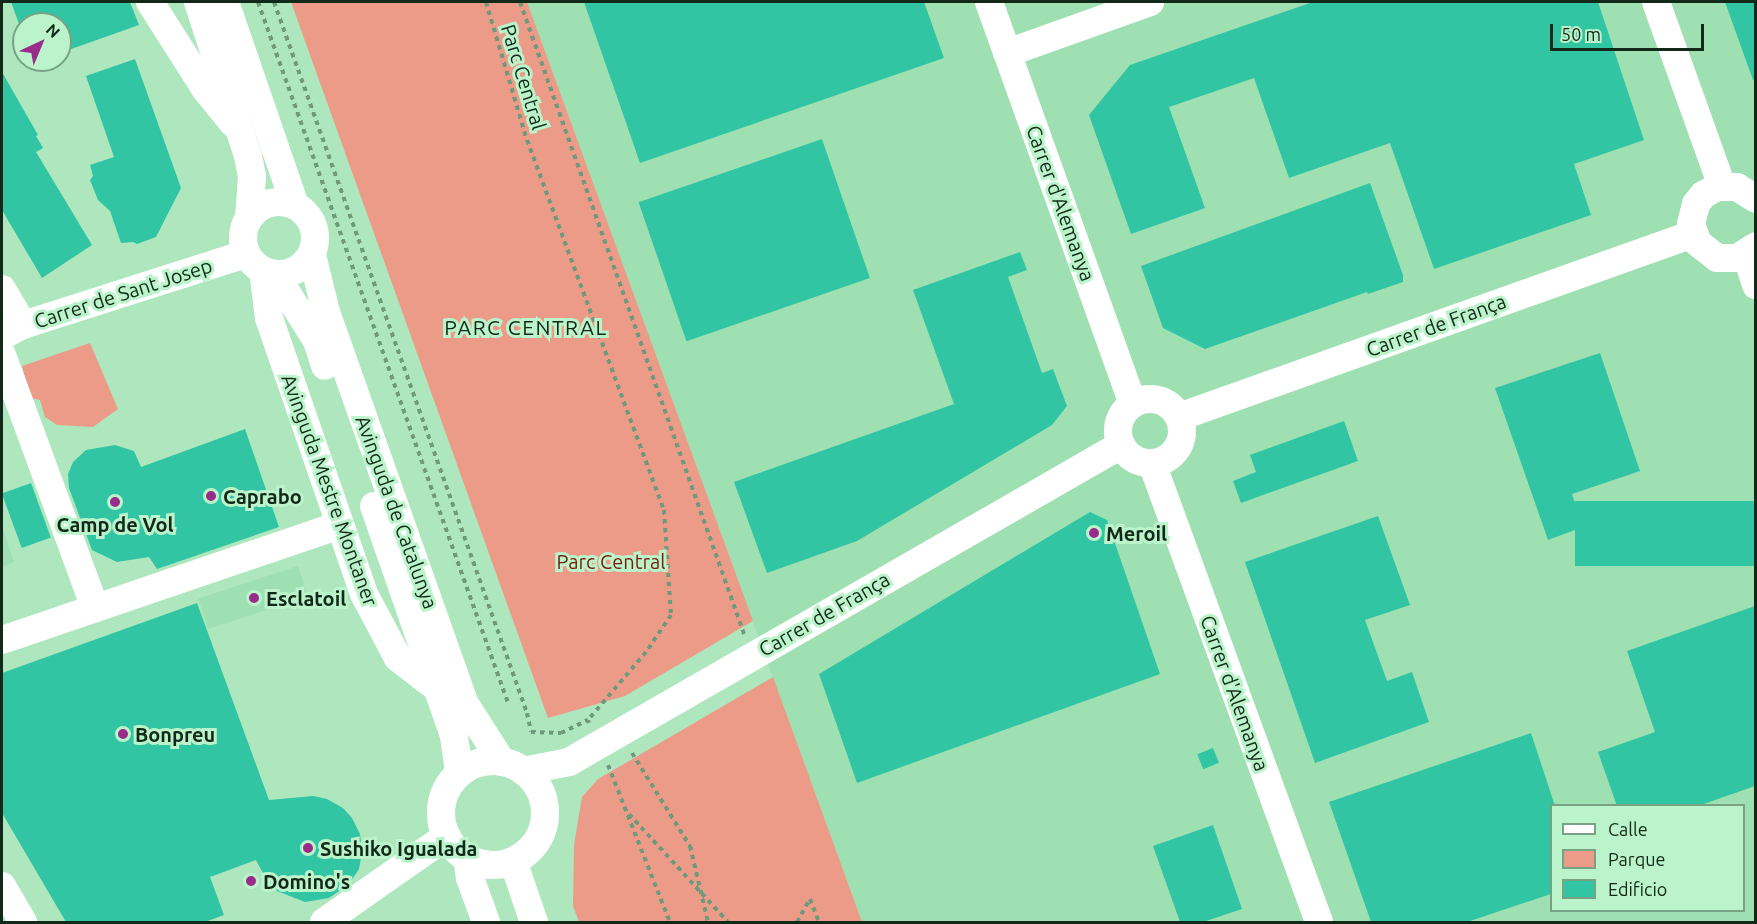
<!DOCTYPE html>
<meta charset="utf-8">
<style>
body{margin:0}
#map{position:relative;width:1757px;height:924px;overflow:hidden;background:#aee7be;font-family:Ubuntu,sans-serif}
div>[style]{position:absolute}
.built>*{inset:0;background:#9fe0b2;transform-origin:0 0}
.green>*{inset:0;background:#ec9b89}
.building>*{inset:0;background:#31c5a4;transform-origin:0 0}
.path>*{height:4px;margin-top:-2px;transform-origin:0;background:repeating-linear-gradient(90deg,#6e997a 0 4.5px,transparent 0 9px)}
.minor>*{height:28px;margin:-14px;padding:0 14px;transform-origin:14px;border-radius:14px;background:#fff}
.minor>.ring{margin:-14px;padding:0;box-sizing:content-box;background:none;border:28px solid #fff;border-radius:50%}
.dots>*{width:16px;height:16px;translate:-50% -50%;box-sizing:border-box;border:3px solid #bbf4cb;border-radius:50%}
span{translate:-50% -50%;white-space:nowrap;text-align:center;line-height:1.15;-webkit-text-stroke:6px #bbf4cb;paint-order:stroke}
.street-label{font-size:20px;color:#122819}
.poi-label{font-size:20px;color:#122819;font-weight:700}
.left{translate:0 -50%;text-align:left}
.park-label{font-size:20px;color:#781d09}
.neighbourhood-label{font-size:21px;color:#122819;letter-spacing:1.5px}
.frame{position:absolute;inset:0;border:3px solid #122819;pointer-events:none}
.legend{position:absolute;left:1550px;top:804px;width:195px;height:108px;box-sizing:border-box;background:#bbf4cb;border:2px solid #77a284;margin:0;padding:8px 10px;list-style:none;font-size:18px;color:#122819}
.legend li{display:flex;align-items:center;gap:12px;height:30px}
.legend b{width:30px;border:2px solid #77a284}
.north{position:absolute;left:12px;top:12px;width:60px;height:60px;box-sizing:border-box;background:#bbf4cb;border:2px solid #77a284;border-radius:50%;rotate:44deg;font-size:16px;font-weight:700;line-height:24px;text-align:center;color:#122819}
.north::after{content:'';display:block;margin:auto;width:21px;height:27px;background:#992b8b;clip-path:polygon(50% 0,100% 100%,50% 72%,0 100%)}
.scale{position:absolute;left:1550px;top:24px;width:154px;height:27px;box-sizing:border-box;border:3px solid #122819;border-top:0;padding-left:8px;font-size:18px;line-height:21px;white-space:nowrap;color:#122819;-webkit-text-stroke:4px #bbf4cb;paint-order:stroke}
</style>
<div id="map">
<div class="built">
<i style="clip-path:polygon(evenodd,527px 2px,1755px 2px,1755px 922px,862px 922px,527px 2px,1552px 806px,1744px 806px,1744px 910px,1552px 910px,1552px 806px)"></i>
<i style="clip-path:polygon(2px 527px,14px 562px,2px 567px)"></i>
<i style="left:298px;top:566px;width:32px;height:105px;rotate:72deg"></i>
</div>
<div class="green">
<i style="clip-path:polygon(291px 2px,527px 2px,753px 621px,625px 696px,548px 718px)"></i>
<i style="clip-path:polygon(90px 343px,118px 409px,93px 427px,57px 425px,45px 417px,40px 400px,30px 398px,22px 366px)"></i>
<i style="clip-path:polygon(773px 677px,862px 922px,579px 922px,573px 906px,574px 845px,582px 797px,598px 779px)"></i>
</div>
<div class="building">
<i style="clip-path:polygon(11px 2px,130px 2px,139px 25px,60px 53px,60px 24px,19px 24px)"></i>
<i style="clip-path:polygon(584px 2px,924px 2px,944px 58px,640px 163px)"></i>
<i style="clip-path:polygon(1313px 2px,1598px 2px,1644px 140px,1574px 164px,1591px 215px,1434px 269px,1390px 143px,1289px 178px,1254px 78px,1169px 107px,1205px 208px,1131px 234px,1089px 115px,1130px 65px)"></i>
<i style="clip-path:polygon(1725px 2px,1755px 2px,1755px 79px,1753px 80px)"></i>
<i style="clip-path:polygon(135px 59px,181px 188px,156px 237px,137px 244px,133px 242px,121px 243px,110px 211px,98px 200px,90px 180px,93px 176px,90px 165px,114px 157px,86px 76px)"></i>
<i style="clip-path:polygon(2px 72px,38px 135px,36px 136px,43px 148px,36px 152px,92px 245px,42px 278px,2px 210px)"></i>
<i style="left:822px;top:139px;width:147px;height:194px;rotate:71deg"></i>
<i style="clip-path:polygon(1370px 183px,1403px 275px,1403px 282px,1368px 294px,1367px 292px,1205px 349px,1163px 328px,1141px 266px)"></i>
<i style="clip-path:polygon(1020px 252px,1027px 270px,1008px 277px,1042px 373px,1053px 369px,1067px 406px,1052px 425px,857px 541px,767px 573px,734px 482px,954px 404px,913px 290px)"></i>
<i style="clip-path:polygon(1600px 353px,1640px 471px,1572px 494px,1583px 527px,1548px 540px,1495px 388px)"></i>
<i style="clip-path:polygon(1344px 421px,1358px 461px,1241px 503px,1233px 481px,1256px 472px,1250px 455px)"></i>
<i style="clip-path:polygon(245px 429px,279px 527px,157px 569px,149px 557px,117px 562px,92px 550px,69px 488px,68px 474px,73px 462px,86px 450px,115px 445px,134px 451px,141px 467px)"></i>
<i style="left:31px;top:483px;width:58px;height:31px;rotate:70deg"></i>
<i style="left:1755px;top:501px;width:65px;height:180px;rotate:90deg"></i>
<i style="clip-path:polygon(1090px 512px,1107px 520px,1160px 674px,857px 783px,819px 674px)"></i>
<i style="clip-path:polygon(1378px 516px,1410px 605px,1365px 620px,1387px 681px,1412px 672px,1429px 722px,1315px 763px,1245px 562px)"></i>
<i style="clip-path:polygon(197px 603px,269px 800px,313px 796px,327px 799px,343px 808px,352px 818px,360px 834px,362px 852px,359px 869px,349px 884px,329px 898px,305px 902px,277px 891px,268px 883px,256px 860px,210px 877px,224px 915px,205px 922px,66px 922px,2px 813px,2px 673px)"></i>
<i style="clip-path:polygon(1755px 606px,1755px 786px,1698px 806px,1617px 806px,1598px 752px,1655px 732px,1627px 651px)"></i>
<i style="clip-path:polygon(1531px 733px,1555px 806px,1551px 806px,1551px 894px,1467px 922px,1371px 922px,1329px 802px)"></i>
<i style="left:1213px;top:748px;width:16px;height:17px;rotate:68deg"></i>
<i style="clip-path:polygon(1213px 825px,1242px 909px,1203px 922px,1180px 922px,1153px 846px)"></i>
</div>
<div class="path">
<i style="left:258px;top:2px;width:744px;rotate:70.37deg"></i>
<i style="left:274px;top:2px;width:755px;rotate:70.41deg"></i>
<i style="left:527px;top:713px;width:19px;rotate:78deg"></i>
<i style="left:531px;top:732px;width:30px;rotate:2deg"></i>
<i style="left:561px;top:733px;width:30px;rotate:-26deg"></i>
<i style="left:588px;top:720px;width:3px;rotate:72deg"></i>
<i style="left:486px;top:2px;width:144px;rotate:73.5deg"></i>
<i style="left:527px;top:140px;width:395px;rotate:69.7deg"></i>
<i style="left:664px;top:510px;width:105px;rotate:86.2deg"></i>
<i style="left:671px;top:615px;width:45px;rotate:124deg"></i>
<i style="left:646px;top:652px;width:89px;rotate:130.5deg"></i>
<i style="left:520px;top:2px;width:671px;rotate:70.48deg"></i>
<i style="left:632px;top:753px;width:110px;rotate:58.1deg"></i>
<i style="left:690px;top:846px;width:78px;rotate:76.7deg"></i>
<i style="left:608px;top:765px;width:169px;rotate:68.5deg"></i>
<i style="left:629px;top:814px;width:147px;rotate:47.5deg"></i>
<i style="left:810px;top:899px;width:25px;rotate:69deg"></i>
<i style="left:797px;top:922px;width:26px;rotate:-61deg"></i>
</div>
<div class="minor">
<i style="left:150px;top:2px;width:104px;rotate:57.5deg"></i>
<i style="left:206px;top:90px;width:43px;rotate:50.7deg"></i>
<i style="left:198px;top:2px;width:162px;rotate:72deg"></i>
<i style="left:248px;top:156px;width:21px;rotate:79deg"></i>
<i style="left:252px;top:177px;width:41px;rotate:94.2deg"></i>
<i style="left:225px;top:2px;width:215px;rotate:71deg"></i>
<i style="left:989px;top:2px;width:427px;rotate:70.3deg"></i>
<i style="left:1656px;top:2px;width:195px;rotate:70.3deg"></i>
<i style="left:1007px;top:53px;width:152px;rotate:-19.6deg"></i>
<i style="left:1756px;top:199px;width:22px;rotate:-148deg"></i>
<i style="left:1737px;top:187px;width:20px;rotate:180deg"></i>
<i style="left:1717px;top:187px;width:16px;rotate:150deg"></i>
<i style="left:1703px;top:195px;width:11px;rotate:128deg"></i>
<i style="left:1696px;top:204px;width:21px;rotate:104deg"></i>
<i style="left:1691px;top:224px;width:20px;rotate:70deg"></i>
<i style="left:1698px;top:243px;width:24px;rotate:38deg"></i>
<i style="left:1717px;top:258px;width:20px"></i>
<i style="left:1737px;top:258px;width:22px;rotate:-32deg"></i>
<i class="ring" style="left:243px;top:202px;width:44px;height:44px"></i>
<i style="left:1746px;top:254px;width:33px;rotate:72deg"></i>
<i style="left:312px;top:255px;width:59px;rotate:76.2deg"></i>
<i style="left:326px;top:312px;width:416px;rotate:70.5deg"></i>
<i style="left:465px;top:704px;width:69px;rotate:57.5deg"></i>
<i style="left:263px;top:270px;width:48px;rotate:82.9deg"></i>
<i style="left:269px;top:318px;width:292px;rotate:71deg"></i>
<i style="left:364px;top:594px;width:72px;rotate:62deg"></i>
<i style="left:398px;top:658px;width:49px;rotate:37.6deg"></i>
<i style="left:275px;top:274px;width:79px;rotate:57.9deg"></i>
<i style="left:317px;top:341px;width:26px;rotate:72deg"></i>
<i style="left:2px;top:289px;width:42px;rotate:59.7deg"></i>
<i style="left:2px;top:336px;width:24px;rotate:-28deg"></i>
<i style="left:23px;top:325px;width:234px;rotate:-17.7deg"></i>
<i style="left:2px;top:355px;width:270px;rotate:69.8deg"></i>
<i class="ring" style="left:1118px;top:399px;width:36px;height:36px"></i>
<i style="left:1179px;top:417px;width:546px;rotate:-19.6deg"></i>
<i style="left:1152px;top:463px;width:488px;rotate:70deg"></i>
<i style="left:374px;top:506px;width:244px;rotate:70.8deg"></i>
<i style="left:454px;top:736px;width:37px;rotate:82deg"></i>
<i style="left:2px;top:640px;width:357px;rotate:-18.8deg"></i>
<i class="ring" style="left:441px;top:761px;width:76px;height:76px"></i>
<i style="left:523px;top:771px;width:47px;rotate:-11.1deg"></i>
<i style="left:569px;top:762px;width:637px;rotate:-29.87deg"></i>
<i style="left:467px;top:857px;width:21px;rotate:82deg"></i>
<i style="left:470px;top:878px;width:47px;rotate:70deg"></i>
<i style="left:513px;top:861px;width:65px;rotate:71deg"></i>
<i style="left:2px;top:886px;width:42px;rotate:59.7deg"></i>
<i style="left:324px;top:922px;width:150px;rotate:-35deg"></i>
</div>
<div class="dots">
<i style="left:211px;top:496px;background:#992b8b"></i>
<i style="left:115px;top:502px;background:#992b8b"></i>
<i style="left:1094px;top:533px;background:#992b8b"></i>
<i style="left:254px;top:598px;background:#992b8b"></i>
<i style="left:123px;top:734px;background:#992b8b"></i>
<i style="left:308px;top:848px;background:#992b8b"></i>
<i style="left:251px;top:881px;background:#992b8b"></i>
</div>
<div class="street-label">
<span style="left:524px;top:77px;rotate:73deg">Parc Central</span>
<span style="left:1061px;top:203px;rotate:70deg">Carrer d'Alemanya</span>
<span style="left:123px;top:293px;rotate:-18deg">Carrer de Sant Josep</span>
<span style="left:1436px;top:325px;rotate:-20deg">Carrer de França</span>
<span style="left:330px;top:490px;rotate:70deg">Avinguda Mestre Montaner</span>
<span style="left:397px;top:512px;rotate:70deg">Avinguda de Catalunya</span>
<span style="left:824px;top:614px;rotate:-30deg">Carrer de França</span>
<span style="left:1235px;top:693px;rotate:70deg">Carrer d'Alemanya</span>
</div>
<div class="poi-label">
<span class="left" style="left:223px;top:496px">Caprabo</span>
<span style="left:115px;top:524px">Camp de Vol</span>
<span class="left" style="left:1106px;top:533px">Meroil</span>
<span class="left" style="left:266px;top:598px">Esclatoil</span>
<span class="left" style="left:135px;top:734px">Bonpreu</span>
<span class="left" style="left:320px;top:848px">Sushiko Igualada</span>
<span class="left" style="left:263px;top:881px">Domino's</span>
</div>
<div class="park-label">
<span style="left:611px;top:561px">Parc Central</span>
</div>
<div class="neighbourhood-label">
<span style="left:526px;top:327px">PARC CENTRAL</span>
</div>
<div class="frame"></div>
<ul class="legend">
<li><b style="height:8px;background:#fff"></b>Calle</li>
<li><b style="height:16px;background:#ec9b89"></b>Parque</li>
<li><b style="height:16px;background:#31c5a4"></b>Edificio</li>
</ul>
<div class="north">N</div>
<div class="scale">50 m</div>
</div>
